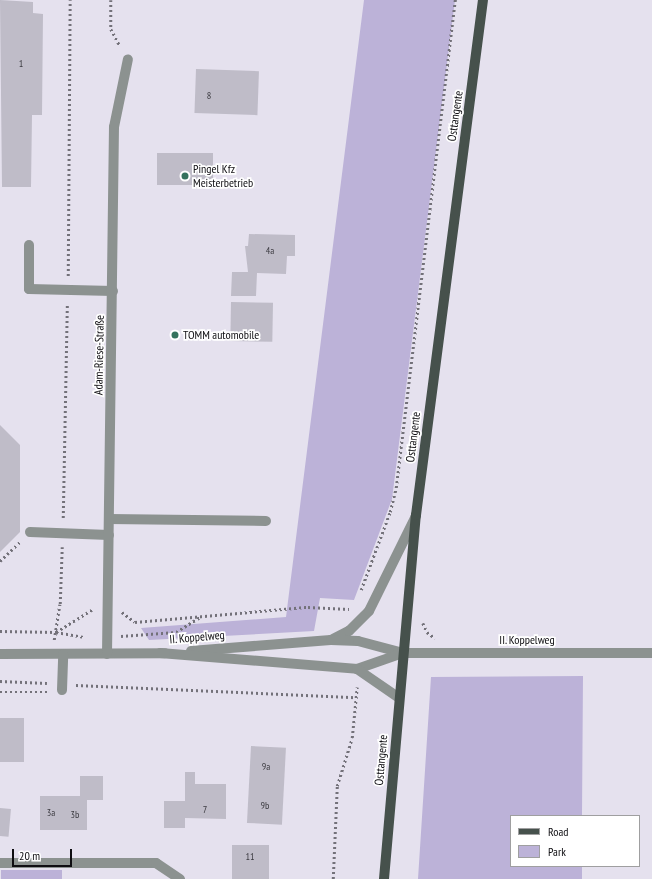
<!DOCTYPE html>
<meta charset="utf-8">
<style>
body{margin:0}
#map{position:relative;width:652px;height:879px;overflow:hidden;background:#e5e1ee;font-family:"PT Sans Narrow",sans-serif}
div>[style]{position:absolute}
.green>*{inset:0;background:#bcb2d8;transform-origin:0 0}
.building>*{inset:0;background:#bfbcc8;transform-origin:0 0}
.path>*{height:2.5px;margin-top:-1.25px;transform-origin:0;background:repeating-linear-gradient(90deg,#737179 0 2px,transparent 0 5px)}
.minor>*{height:10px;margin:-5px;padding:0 5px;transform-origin:5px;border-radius:5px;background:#8c9290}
.major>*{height:10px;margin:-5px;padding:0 5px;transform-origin:5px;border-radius:5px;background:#46514c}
.dots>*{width:11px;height:11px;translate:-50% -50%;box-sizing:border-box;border:2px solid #fff;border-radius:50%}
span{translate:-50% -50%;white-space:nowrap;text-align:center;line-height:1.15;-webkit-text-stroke:3.5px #fff;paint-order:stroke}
.number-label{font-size:10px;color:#3b3a40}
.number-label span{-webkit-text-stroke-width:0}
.street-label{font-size:12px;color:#0f0e12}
.poi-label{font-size:12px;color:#0f0e12}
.left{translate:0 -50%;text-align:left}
.legend{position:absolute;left:510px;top:815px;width:130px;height:52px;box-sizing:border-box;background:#fff;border:1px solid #9f9fa0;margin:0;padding:5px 7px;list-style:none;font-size:12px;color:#0f0e12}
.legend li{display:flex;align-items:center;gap:8px;height:20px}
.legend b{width:20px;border:1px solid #9f9fa0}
.scale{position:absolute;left:12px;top:849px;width:60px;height:18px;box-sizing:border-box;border:2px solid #0f0e12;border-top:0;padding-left:5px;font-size:12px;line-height:14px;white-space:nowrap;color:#0f0e12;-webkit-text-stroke:3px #fff;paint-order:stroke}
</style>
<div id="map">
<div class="green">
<i style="clip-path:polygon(364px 0,455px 0,392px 499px,354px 600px,320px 598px,314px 631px,149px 640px,141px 628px,286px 617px)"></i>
<i style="clip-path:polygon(583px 676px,582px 816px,511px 816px,511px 866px,582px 866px,582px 879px,418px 879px,431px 677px)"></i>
<i style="left:62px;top:870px;width:9px;height:61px;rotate:90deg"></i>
</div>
<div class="building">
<i style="clip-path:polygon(0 0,33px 2px,33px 13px,43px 14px,42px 115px,32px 115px,31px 187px,2px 187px)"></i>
<i style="left:196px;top:69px;width:63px;height:44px;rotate:2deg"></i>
<i style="left:157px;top:153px;width:56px;height:32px"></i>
<i style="clip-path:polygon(249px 234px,295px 235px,295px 256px,287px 256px,286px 274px,257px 273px,256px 296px,231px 296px,232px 272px,248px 272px,245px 246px,248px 246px)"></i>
<i style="left:231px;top:302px;width:42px;height:39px;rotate:1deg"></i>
<i style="clip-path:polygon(0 425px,20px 445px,20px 532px,0 552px)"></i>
<i style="left:0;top:718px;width:24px;height:44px"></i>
<i style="left:251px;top:746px;width:35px;height:77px;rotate:3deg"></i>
<i style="clip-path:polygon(185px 772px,195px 772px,195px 784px,226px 784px,226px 819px,185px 818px,185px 828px,164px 828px,164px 801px,185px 801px)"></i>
<i style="clip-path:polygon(80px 776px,103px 776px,103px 800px,87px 800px,87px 830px,40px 830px,40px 796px,80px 796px)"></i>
<i style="left:0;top:808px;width:11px;height:28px;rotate:5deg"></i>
<i style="left:232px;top:845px;width:37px;height:34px"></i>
</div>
<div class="path">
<i style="left:111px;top:0;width:29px;rotate:90deg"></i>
<i style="left:111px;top:29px;width:19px;rotate:62deg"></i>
<i style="left:68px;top:276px;width:276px;rotate:-89.6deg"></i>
<i style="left:63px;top:518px;width:213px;rotate:-88.9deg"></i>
<i style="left:0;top:561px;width:28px;rotate:-44deg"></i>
<i style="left:361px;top:590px;width:83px;rotate:-69.6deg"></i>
<i style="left:390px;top:512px;width:25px;rotate:-76deg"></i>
<i style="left:396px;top:488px;width:492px;rotate:-83.1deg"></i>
<i style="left:122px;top:612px;width:16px;rotate:38deg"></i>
<i style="left:135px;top:622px;width:174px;rotate:-5deg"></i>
<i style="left:308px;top:607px;width:41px;rotate:2.8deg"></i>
<i style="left:423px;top:623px;width:10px;rotate:66deg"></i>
<i style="left:427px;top:632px;width:10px;rotate:37deg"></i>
<i style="left:0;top:631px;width:56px;rotate:1deg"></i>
<i style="left:56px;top:632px;width:44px;rotate:-31.9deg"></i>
<i style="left:56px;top:632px;width:28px;rotate:10deg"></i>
<i style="left:121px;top:636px;width:55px;rotate:-4.2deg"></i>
<i style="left:176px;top:632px;width:28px;rotate:-32deg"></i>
<i style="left:54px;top:640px;width:36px;rotate:-81deg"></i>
<i style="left:60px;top:604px;width:57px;rotate:-88deg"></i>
<i style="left:0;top:681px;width:47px;rotate:2.4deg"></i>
<i style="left:76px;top:685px;width:280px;rotate:2.5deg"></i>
<i style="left:0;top:692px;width:47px"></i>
<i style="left:333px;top:879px;width:93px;rotate:-87.5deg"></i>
<i style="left:337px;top:786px;width:50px;rotate:-72.6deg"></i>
<i style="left:352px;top:738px;width:51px;rotate:-84.4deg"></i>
</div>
<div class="minor">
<i style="left:29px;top:245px;width:44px;rotate:90deg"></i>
<i style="left:29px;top:289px;width:84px;rotate:1.4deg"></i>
<i style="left:109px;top:519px;width:157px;rotate:0.7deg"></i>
<i style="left:30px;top:532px;width:79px;rotate:2.2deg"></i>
<i style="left:333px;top:639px;width:18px;rotate:-27deg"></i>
<i style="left:349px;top:631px;width:28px;rotate:-45deg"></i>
<i style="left:369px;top:611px;width:106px;rotate:-63.7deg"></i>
<i style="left:191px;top:651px;width:140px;rotate:-4.5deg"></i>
<i style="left:331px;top:640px;width:27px;rotate:2deg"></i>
<i style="left:358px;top:641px;width:47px;rotate:14.9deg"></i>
<i style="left:160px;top:653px;width:198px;rotate:4.6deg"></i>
<i style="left:357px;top:669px;width:49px;rotate:-19.2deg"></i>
<i style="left:403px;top:653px;width:249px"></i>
<i style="left:0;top:654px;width:165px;rotate:-0.3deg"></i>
<i style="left:107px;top:654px;width:527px;rotate:-89.24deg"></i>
<i style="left:114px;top:127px;width:69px;rotate:-78.4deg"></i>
<i style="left:357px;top:669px;width:51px;rotate:34.6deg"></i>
<i style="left:62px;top:690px;width:36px;rotate:-88deg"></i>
<i style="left:0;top:863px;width:156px"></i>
<i style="left:156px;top:863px;width:29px;rotate:34deg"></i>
</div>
<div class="major">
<i style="left:384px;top:879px;width:365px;rotate:-85deg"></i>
<i style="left:416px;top:515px;width:519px;rotate:-82.59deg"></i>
</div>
<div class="dots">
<i style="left:185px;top:176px;background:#34725d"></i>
<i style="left:175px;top:335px;background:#34725d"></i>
</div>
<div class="number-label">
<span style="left:21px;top:64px">1</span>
<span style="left:209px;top:96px">8</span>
<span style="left:270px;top:251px">4a</span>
<span style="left:266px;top:767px">9a</span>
<span style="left:265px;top:806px">9b</span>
<span style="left:205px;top:810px">7</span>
<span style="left:51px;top:813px">3a</span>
<span style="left:75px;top:815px">3b</span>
<span style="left:250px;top:857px">11</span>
</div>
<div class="street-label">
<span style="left:455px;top:116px;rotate:-82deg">Osttangente</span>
<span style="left:99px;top:355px;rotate:-89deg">Adam-Riese-Straße</span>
<span style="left:413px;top:437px;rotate:-83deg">Osttangente</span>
<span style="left:197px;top:637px;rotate:-5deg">II. Koppelweg</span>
<span style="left:527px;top:640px">II. Koppelweg</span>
<span style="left:381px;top:760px;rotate:-85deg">Osttangente</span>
</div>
<div class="poi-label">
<span class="left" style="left:193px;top:176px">Pingel Kfz<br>Meisterbetrieb</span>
<span class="left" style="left:183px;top:335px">TOMM automobile</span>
</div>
<ul class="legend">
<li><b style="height:5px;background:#46514c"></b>Road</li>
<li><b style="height:11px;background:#bcb2d8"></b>Park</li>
</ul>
<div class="scale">20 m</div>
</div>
